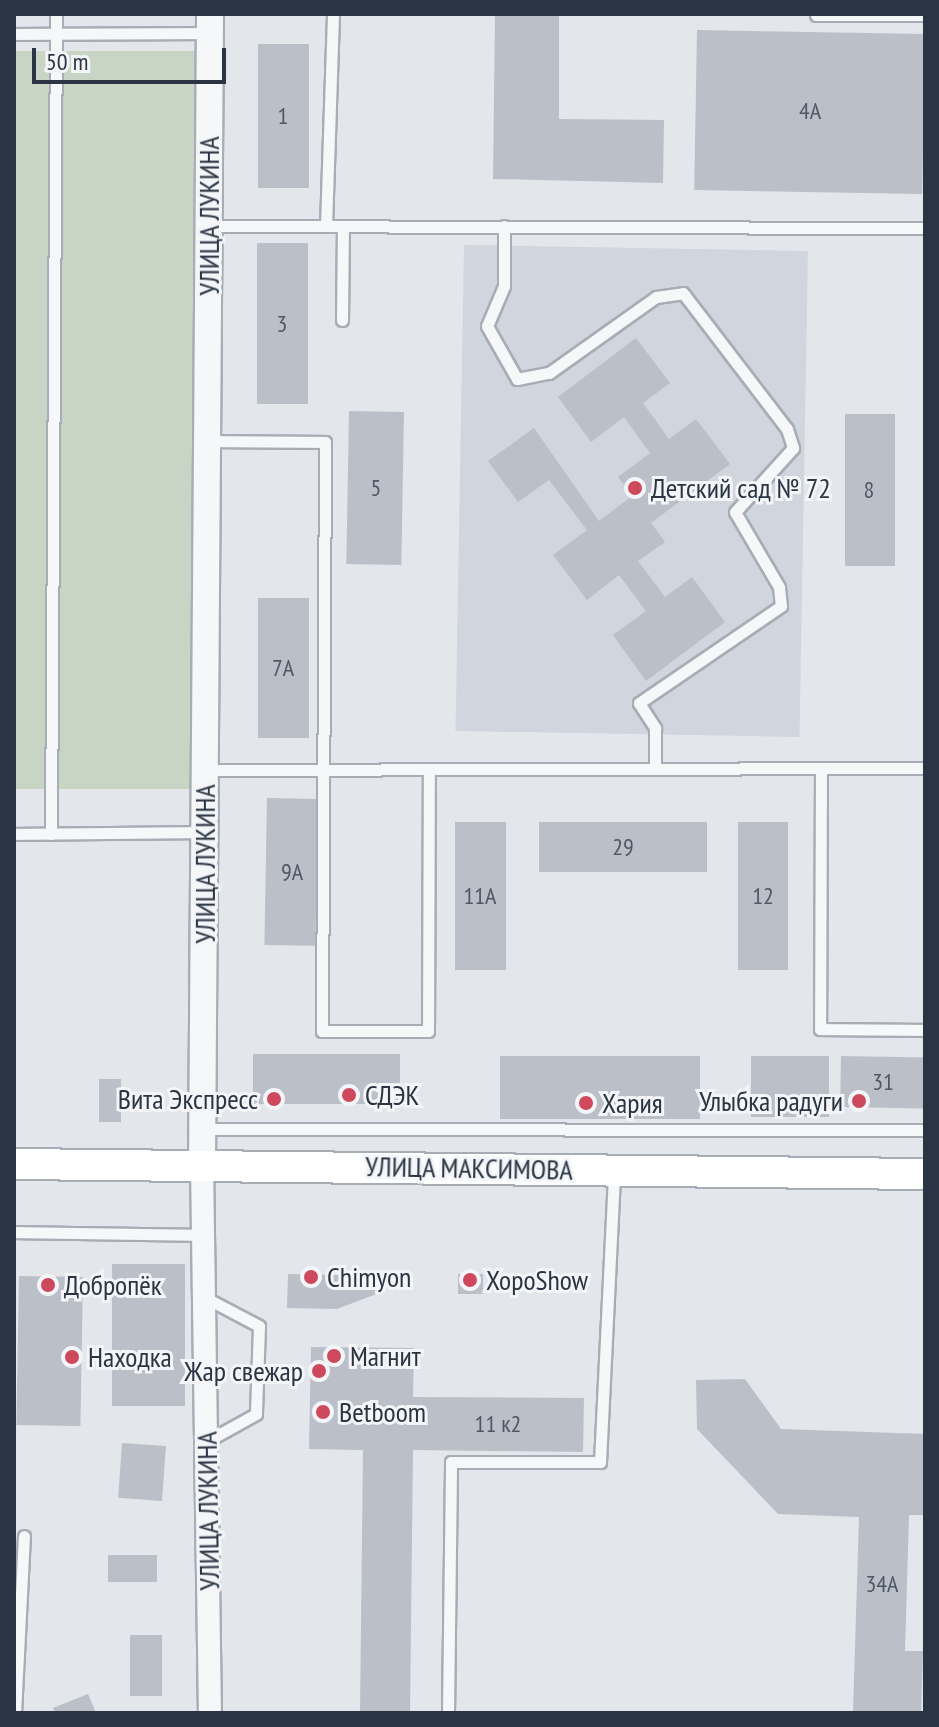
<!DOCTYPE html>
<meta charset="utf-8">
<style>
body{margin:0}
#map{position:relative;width:939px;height:1727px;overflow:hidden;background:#e3e6eb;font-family:"PT Sans Narrow",sans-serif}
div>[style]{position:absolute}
.built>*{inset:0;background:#d1d5dd;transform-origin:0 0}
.green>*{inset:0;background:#c8d5c4;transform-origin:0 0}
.building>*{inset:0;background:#babfc8;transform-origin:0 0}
.roads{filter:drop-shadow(2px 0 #a8adb5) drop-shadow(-2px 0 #a8adb5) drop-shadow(0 2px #a8adb5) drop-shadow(0 -2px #a8adb5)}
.service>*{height:11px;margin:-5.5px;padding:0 5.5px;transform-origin:5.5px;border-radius:5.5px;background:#f6f7f9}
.minor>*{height:22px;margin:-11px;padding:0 11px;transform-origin:11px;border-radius:11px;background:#f6f7f9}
.tertiary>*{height:26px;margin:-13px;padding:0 13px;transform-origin:13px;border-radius:13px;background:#f6f7f9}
.secondary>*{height:30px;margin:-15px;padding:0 15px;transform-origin:15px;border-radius:15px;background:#fff}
.dots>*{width:22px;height:22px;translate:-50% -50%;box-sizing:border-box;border:4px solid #f3f5f8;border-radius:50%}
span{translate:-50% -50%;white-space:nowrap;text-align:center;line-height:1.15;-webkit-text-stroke:6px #f3f5f8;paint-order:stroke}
.number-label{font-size:24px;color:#4e5764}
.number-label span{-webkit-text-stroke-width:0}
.street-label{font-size:28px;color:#2a3443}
.poi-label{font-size:28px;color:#2a3443}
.left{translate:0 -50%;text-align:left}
.right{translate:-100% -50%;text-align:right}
.frame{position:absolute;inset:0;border:16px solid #2a3443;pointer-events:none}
.scale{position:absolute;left:32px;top:48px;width:194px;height:36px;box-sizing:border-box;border:4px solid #2a3443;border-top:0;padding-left:10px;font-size:24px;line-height:28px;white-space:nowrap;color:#2a3443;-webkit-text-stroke:6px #f3f5f8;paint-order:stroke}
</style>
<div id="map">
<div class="built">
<i style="left:464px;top:245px;width:344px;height:486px;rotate:1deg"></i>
</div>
<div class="green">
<i style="left:14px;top:51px;width:184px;height:738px"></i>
</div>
<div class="building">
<i style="clip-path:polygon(495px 14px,559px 14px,559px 119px,664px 120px,663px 183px,493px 179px)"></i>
<i style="left:697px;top:30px;width:228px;height:160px;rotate:1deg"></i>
<i style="left:258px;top:44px;width:51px;height:144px"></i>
<i style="left:257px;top:243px;width:51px;height:161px"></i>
<i style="clip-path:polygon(636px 338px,670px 383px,643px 403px,669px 439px,696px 419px,730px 464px,651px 523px,665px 542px,638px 561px,665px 597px,692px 577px,725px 622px,646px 681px,613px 635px,646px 611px,619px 575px,587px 600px,553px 555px,587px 530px,549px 480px,518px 502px,488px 461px,534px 428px,599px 521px,632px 496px,618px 477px,650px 453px,624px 417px,591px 442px,558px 397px)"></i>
<i style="left:349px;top:411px;width:55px;height:153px;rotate:1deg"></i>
<i style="left:845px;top:414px;width:50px;height:152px"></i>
<i style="left:258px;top:598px;width:51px;height:140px"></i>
<i style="left:267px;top:798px;width:51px;height:147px;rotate:1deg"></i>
<i style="left:455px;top:822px;width:51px;height:148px"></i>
<i style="left:539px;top:822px;width:168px;height:50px"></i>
<i style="left:738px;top:822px;width:50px;height:148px"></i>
<i style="left:253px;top:1054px;width:147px;height:50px"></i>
<i style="left:500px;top:1056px;width:200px;height:63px"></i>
<i style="left:751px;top:1056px;width:78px;height:61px"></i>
<i style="left:841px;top:1056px;width:84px;height:51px;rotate:1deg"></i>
<i style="left:99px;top:1079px;width:22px;height:43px"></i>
<i style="left:112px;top:1264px;width:73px;height:142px"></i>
<i style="clip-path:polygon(288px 1274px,380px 1276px,379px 1293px,337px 1309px,287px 1308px)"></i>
<i style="left:458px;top:1274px;width:25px;height:20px"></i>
<i style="left:19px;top:1276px;width:64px;height:149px;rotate:1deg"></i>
<i style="clip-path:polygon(311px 1347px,414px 1348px,413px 1397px,584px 1398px,583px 1452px,413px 1450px,410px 1713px,360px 1713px,363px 1450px,309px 1449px)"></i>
<i style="clip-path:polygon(745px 1379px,781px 1429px,925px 1434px,925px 1515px,909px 1515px,905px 1651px,923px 1651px,921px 1713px,853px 1713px,859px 1517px,778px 1514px,697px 1429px,696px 1380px)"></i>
<i style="left:122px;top:1443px;width:44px;height:55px;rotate:4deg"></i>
<i style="left:108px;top:1555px;width:49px;height:27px"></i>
<i style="left:130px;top:1635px;width:32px;height:61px"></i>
<i style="clip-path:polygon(88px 1694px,96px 1713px,55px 1713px,53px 1708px)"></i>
</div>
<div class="roads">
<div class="service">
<i style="left:816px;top:15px;width:109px"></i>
<i style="left:14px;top:34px;width:195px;rotate:-0.3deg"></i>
<i style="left:209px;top:226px;width:716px;rotate:0.16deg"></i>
<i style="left:326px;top:226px;width:212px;rotate:-88.1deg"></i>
<i style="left:504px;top:226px;width:60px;rotate:90deg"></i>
<i style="left:504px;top:286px;width:43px;rotate:113deg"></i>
<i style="left:487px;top:326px;width:61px;rotate:60.5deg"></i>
<i style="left:517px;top:379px;width:33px;rotate:-11deg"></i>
<i style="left:549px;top:373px;width:131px;rotate:-35.4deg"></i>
<i style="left:656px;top:297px;width:27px;rotate:-8deg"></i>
<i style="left:683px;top:293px;width:171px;rotate:52.6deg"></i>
<i style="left:787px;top:429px;width:20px;rotate:72deg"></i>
<i style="left:793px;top:448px;width:86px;rotate:132.2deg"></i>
<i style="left:735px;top:512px;width:87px;rotate:59.6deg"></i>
<i style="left:779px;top:587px;width:19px;rotate:84deg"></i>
<i style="left:781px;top:606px;width:172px;rotate:145.7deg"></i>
<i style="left:639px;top:703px;width:30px;rotate:57deg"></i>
<i style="left:655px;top:728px;width:41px;rotate:90deg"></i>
<i style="left:342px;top:320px;width:94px;rotate:-89.4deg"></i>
<i style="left:207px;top:441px;width:118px;rotate:0.5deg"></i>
<i style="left:325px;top:442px;width:589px;rotate:90.29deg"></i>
<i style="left:322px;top:1031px;width:106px"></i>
<i style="left:428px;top:1031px;width:262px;rotate:-89.8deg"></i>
<i style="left:821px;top:769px;width:260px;rotate:90.2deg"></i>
<i style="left:820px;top:1029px;width:105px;rotate:0.5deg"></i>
<i style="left:206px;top:770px;width:719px;rotate:-0.16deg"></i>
<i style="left:14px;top:834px;width:190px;rotate:-0.6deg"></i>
<i style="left:51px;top:834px;width:820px;rotate:-89.65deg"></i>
<i style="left:203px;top:1129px;width:722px;rotate:0.08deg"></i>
<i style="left:14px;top:1232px;width:190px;rotate:0.9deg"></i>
<i style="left:204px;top:1297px;width:62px;rotate:27.8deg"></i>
<i style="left:259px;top:1326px;width:88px;rotate:92deg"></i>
<i style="left:256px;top:1414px;width:56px;rotate:151.1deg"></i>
<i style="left:15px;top:1713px;width:177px;rotate:-87.1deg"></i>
<i style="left:448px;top:1713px;width:251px;rotate:-89.3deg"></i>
<i style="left:451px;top:1462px;width:149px"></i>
<i style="left:600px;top:1462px;width:291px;rotate:-87.2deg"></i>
</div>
<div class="minor">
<i style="left:202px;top:1164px;width:549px;rotate:89.17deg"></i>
</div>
<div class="tertiary">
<i style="left:202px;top:1164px;width:1150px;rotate:-89.6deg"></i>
</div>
<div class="secondary">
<i style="left:14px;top:1164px;width:911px;rotate:0.63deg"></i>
</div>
</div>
<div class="dots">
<i style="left:635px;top:488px;background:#cf495d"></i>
<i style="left:349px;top:1095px;background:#cf495d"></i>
<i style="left:274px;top:1099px;background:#cf495d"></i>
<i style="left:859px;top:1101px;background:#cf495d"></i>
<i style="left:586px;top:1103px;background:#cf495d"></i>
<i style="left:311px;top:1277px;background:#cf495d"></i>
<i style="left:470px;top:1280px;background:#cf495d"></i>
<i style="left:48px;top:1285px;background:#cf495d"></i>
<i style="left:334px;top:1356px;background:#cf495d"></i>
<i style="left:72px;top:1357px;background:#cf495d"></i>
<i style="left:319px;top:1371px;background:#cf495d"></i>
<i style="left:323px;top:1412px;background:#cf495d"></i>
</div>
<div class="number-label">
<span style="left:810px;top:111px">4А</span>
<span style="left:283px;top:116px">1</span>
<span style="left:282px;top:324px">3</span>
<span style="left:376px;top:488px">5</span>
<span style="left:869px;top:490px">8</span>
<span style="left:283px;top:668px">7А</span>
<span style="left:623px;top:847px">29</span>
<span style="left:292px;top:872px">9А</span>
<span style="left:480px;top:896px">11А</span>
<span style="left:763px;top:896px">12</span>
<span style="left:883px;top:1082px">31</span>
<span style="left:498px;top:1424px">11 к2</span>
<span style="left:882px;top:1584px">34А</span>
</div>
<div class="street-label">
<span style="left:209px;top:216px;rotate:-90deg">УЛИЦА ЛУКИНА</span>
<span style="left:205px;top:864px;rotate:-90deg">УЛИЦА ЛУКИНА</span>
<span style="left:469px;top:1168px;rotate:1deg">УЛИЦА МАКСИМОВА</span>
<span style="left:208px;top:1511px;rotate:-91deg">УЛИЦА ЛУКИНА</span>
</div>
<div class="poi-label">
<span class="left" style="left:651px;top:488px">Детский сад № 72</span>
<span class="left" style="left:365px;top:1095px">СДЭК</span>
<span class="right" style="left:258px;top:1099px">Вита Экспресс</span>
<span class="right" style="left:843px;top:1101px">Улыбка радуги</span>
<span class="left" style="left:602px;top:1103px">Хария</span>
<span class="left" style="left:327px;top:1277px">Chimyon</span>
<span class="left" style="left:486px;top:1280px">ХороShow</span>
<span class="left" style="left:64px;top:1285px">Добропёк</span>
<span class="left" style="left:350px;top:1356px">Магнит</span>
<span class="left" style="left:88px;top:1357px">Находка</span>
<span class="right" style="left:303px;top:1371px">Жар свежар</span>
<span class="left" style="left:339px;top:1412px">Betboom</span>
</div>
<div class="frame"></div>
<div class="scale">50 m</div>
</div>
